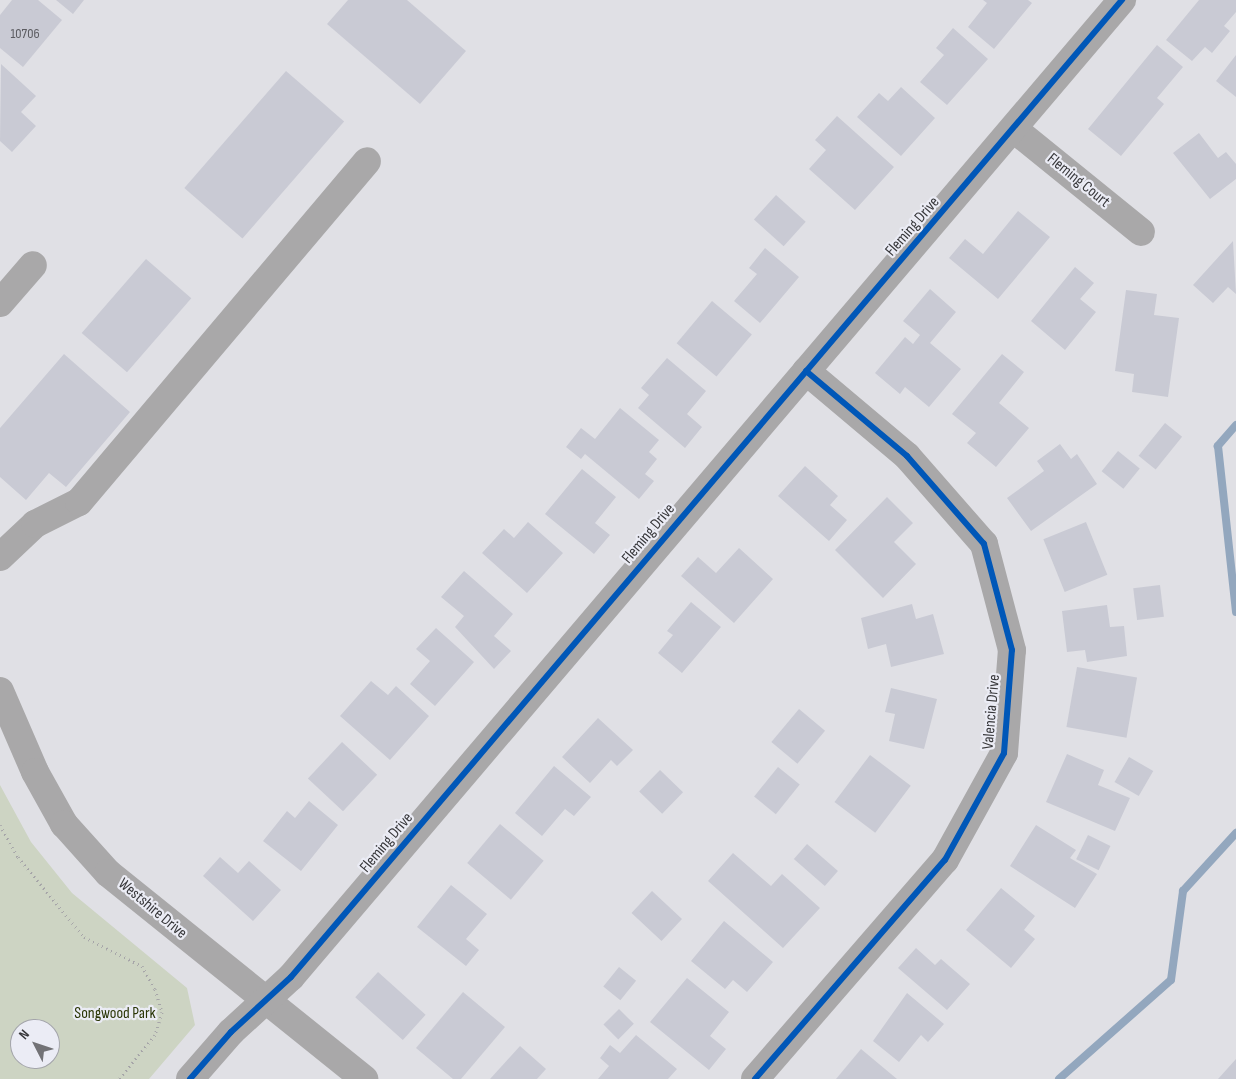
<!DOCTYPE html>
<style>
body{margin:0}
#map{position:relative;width:1236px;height:1079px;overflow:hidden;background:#e0e0e5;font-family:"Sofia Sans Condensed",sans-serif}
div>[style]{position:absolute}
.green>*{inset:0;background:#cdd4c3}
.stream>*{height:8px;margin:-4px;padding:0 4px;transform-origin:4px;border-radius:4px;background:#93a7be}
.building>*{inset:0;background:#c9cad4;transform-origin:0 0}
.path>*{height:3px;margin-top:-1.5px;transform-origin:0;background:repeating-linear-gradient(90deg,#a6a5a8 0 1px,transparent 0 5px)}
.minor>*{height:28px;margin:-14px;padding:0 14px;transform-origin:14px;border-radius:14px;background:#a9a8a9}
.cycleway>*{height:6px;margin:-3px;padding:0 3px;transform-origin:3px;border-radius:3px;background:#0057b8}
span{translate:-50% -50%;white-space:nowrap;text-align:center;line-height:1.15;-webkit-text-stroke:4.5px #ebecf5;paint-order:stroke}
.number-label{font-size:14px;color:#5c5c61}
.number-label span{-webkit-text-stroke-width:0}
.street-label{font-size:16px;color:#37373a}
.park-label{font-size:16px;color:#2a3606}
.north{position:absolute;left:10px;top:1019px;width:50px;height:50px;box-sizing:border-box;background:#ebecf5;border:1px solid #a3a4aa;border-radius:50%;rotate:311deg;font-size:14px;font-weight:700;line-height:20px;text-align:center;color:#37373a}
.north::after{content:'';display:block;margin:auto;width:18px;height:22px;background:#727276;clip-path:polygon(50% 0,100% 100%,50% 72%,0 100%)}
</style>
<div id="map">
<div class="green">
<i style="clip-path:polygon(evenodd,0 785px,31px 842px,72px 893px,187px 988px,195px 1025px,149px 1079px,0 1079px,0 785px,20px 1029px,50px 1029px,50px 1059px,20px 1059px,20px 1029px)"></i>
</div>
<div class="stream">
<i style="left:1236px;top:425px;width:28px;rotate:131deg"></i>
<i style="left:1218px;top:446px;width:167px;rotate:83.8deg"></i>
<i style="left:1059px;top:1079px;width:149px;rotate:-41.5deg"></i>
<i style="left:1171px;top:980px;width:90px;rotate:-82.3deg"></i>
<i style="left:1183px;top:891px;width:79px;rotate:-47.6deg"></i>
</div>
<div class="building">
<i style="clip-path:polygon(12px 0,38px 0,62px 20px,23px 67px,0 48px,0 15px)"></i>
<i style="clip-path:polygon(56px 0,84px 0,73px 14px)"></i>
<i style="clip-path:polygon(348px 0,407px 0,466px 51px,420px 104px,327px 24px)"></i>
<i style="clip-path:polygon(983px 0,1028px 0,1032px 3px,994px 49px,968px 27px,987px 3px)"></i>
<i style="clip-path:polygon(1199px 0,1236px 0,1236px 12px,1224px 26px,1230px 31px,1212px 53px,1205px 47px,1192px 61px,1166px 40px)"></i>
<i style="clip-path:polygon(953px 28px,988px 59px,947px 105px,920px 82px,944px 55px,936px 48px)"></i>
<i style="clip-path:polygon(1157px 45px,1183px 67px,1157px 98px,1164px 104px,1121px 156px,1088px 129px)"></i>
<i style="clip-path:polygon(1236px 55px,1236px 97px,1216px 81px)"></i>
<i style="clip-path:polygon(1px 64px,36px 96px,21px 112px,36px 126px,12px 152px,0 141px)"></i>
<i style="left:286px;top:71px;width:77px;height:155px;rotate:41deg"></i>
<i style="clip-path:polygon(901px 87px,935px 118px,901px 156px,857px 117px,879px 93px,888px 101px)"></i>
<i style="clip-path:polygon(837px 116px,894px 167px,855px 210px,809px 169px,826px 150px,815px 140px)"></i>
<i style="clip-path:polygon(1199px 133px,1218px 158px,1226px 152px,1236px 164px,1236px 179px,1210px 199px,1173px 153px)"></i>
<i style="left:776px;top:195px;width:40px;height:33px;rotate:42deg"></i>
<i style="clip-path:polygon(1018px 211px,1050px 237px,998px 299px,949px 258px,965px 239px,983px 254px)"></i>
<i style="clip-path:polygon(1233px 241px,1236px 294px,1228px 287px,1213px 303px,1193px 285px)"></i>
<i style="clip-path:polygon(765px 248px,799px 277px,760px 323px,734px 301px,757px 274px,749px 268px)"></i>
<i style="left:146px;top:259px;width:60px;height:98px;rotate:41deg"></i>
<i style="clip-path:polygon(1075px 267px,1094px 283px,1080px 299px,1096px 312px,1065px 350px,1031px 321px)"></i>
<i style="clip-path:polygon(930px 289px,956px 312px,930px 343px,961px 369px,929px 407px,905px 387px,900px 394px,875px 373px,905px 337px,913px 344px,920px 335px,903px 321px)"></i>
<i style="clip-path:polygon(1126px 290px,1157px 294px,1154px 315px,1179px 318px,1168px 397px,1132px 392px,1134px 374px,1115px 371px)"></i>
<i style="left:712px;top:301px;width:52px;height:55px;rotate:40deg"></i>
<i style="clip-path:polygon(64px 354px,130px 412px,66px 487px,49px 473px,26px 500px,0 477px,0 428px)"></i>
<i style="clip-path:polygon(1002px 354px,1024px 372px,999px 403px,1029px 428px,996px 467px,967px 443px,976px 433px,952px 414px)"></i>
<i style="clip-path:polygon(667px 358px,706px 391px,687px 414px,702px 427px,685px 448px,638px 408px,649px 395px,641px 388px)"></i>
<i style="clip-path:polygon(620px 408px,659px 440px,649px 452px,657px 459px,645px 474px,654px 481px,639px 499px,585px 454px,581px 459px,566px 447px,581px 428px,595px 439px)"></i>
<i style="left:1165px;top:423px;width:22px;height:42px;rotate:39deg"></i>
<i style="clip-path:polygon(1060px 444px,1071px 459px,1077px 454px,1097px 484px,1031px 531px,1007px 498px,1044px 471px,1037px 461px)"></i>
<i style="left:1118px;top:451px;width:28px;height:26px;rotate:39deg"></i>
<i style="clip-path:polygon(805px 466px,838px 496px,830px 505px,847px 520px,829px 541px,778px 496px)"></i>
<i style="clip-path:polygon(582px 469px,616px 497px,595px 523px,610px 535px,594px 554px,545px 514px)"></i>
<i style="clip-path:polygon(887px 497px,913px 523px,894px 542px,916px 564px,883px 598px,835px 550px)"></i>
<i style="clip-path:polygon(528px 522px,563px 553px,527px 593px,482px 553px,504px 529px,514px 538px)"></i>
<i style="left:1086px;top:522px;width:57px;height:46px;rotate:68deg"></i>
<i style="clip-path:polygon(739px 548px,773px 579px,734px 623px,681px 576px,698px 557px,716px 573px)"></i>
<i style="clip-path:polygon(464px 571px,513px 614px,494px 636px,511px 651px,494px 669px,455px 627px,464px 616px,441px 597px)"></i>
<i style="left:1160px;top:585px;width:32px;height:27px;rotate:83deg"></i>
<i style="clip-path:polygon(691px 602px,721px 627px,682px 673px,658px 653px,673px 635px,667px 631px)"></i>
<i style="clip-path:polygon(912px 604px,916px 619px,933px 614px,944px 654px,891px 667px,886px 644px,868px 649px,861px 618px)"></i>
<i style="clip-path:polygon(1107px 605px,1110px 627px,1124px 626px,1127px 656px,1087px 662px,1085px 650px,1067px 652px,1062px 611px)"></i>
<i style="clip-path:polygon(436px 628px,474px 662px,435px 706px,410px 684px,430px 661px,416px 649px)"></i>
<i style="left:1077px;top:667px;width:61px;height:61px;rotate:10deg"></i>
<i style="clip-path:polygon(371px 681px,388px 695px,396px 686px,429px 716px,390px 760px,340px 716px)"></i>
<i style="clip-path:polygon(891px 688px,937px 699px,924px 749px,889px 741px,895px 714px,885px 712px)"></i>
<i style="left:799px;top:709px;width:34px;height:43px;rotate:40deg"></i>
<i style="clip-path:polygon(598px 718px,633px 750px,617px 766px,611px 760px,590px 783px,562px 757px)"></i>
<i style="left:342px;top:742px;width:48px;height:50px;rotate:43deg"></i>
<i style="clip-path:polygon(1067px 754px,1104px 770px,1098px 785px,1130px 798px,1115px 831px,1046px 802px)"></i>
<i style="left:870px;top:755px;width:51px;height:59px;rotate:37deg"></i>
<i style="left:1129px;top:757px;width:28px;height:29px;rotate:30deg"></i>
<i style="clip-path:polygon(554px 766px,591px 797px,574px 816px,565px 809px,542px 836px,515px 813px)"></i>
<i style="left:778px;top:767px;width:28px;height:38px;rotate:39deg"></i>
<i style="left:660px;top:770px;width:32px;height:30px;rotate:44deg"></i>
<i style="clip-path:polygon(309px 801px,338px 825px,301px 871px,263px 841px,287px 811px,295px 818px)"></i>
<i style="left:500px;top:824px;width:57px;height:51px;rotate:40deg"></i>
<i style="clip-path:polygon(1036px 825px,1076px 850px,1070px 858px,1097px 874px,1075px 908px,1010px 866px)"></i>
<i style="left:1088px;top:835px;width:25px;height:27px;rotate:26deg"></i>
<i style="left:807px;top:844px;width:41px;height:20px;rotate:41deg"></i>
<i style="clip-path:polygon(733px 853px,771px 886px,782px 874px,820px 908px,783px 948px,708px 881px)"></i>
<i style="clip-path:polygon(220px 857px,238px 873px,249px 861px,281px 890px,253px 921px,203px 876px)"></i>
<i style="clip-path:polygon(451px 885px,487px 914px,466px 939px,479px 950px,466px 966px,417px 927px)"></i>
<i style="clip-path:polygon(1001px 888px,1035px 916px,1024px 930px,1035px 939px,1011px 968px,966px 930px)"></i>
<i style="left:652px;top:891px;width:41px;height:30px;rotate:43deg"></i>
<i style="clip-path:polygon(724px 921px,773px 962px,747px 992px,733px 980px,725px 989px,691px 961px)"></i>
<i style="clip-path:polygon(916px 948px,935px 965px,941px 959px,970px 984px,947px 1010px,898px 968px)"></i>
<i style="left:619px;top:967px;width:22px;height:25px;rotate:39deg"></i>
<i style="left:378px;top:972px;width:64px;height:34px;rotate:42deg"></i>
<i style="clip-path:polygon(687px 978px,729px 1012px,710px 1036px,726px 1049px,709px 1070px,650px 1022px)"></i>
<i style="clip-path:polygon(463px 992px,505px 1027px,461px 1079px,453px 1079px,416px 1048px)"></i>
<i style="clip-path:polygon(907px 993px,944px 1024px,928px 1042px,921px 1035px,899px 1062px,873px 1041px)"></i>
<i style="left:619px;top:1009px;width:21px;height:22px;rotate:45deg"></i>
<i style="clip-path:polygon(636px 1035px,677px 1069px,668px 1079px,598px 1079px,609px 1066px,600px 1058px,610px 1045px,620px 1053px)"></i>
<i style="clip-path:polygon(520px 1046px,546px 1069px,537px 1079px,490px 1079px)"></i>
<i style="clip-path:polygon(861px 1049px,897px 1079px,836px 1079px)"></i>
<i style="clip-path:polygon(1236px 1059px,1236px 1079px,1218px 1079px)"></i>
</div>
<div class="path">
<i style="left:0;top:825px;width:37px;rotate:61deg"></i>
<i style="left:18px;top:857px;width:104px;rotate:50.5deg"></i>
<i style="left:84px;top:937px;width:65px;rotate:26.6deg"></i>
<i style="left:142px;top:966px;width:26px;rotate:61deg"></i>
<i style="left:155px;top:989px;width:24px;rotate:73deg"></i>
<i style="left:162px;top:1012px;width:24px;rotate:107deg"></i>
<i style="left:155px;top:1035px;width:57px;rotate:129.3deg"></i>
</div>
<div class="minor">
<i style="left:1015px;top:130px;width:162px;rotate:39deg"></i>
<i style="left:0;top:303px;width:50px;rotate:-49deg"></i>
<i style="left:0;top:557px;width:48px;rotate:-43.3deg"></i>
<i style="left:35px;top:524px;width:49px;rotate:-26.6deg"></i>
<i style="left:79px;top:502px;width:446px;rotate:-49.8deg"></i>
<i style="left:0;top:691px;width:88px;rotate:66.6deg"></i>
<i style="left:35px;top:772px;width:60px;rotate:60.9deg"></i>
<i style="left:64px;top:824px;width:66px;rotate:48.1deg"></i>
<i style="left:108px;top:873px;width:329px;rotate:38.8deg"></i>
<i style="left:190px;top:1079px;width:62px;rotate:-48.9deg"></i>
<i style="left:231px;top:1032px;width:81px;rotate:-42.5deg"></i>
<i style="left:291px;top:977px;width:1283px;rotate:-49.62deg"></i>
<i style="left:755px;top:1079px;width:290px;rotate:-49.1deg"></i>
<i style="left:945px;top:860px;width:122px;rotate:-61.1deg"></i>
<i style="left:1004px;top:753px;width:103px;rotate:-85.6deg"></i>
<i style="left:1012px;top:650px;width:110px;rotate:-104.8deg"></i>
<i style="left:984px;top:544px;width:117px;rotate:-131.2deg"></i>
<i style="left:907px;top:456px;width:132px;rotate:-139.9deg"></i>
</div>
<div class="cycleway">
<i style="left:190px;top:1079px;width:62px;rotate:-48.9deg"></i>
<i style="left:231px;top:1032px;width:81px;rotate:-42.5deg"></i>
<i style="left:291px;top:977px;width:1283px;rotate:-49.62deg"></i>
<i style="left:755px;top:1079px;width:290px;rotate:-49.1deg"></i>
<i style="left:945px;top:860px;width:122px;rotate:-61.1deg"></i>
<i style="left:1004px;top:753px;width:103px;rotate:-85.6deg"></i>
<i style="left:1012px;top:650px;width:110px;rotate:-104.8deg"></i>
<i style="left:984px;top:544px;width:117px;rotate:-131.2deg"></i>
<i style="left:907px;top:456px;width:132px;rotate:-139.9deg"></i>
</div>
<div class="number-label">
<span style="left:25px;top:34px">10706</span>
</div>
<div class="street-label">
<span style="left:1078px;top:181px;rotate:39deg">Fleming Court</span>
<span style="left:913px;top:227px;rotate:-49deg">Fleming Drive</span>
<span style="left:649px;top:534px;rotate:-50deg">Fleming Drive</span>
<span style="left:992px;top:712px;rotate:-85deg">Valencia Drive</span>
<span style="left:387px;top:843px;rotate:-50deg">Fleming Drive</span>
<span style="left:152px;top:909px;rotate:40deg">Westshire Drive</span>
</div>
<div class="park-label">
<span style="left:115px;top:1014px">Songwood Park</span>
</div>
<div class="north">N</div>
</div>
